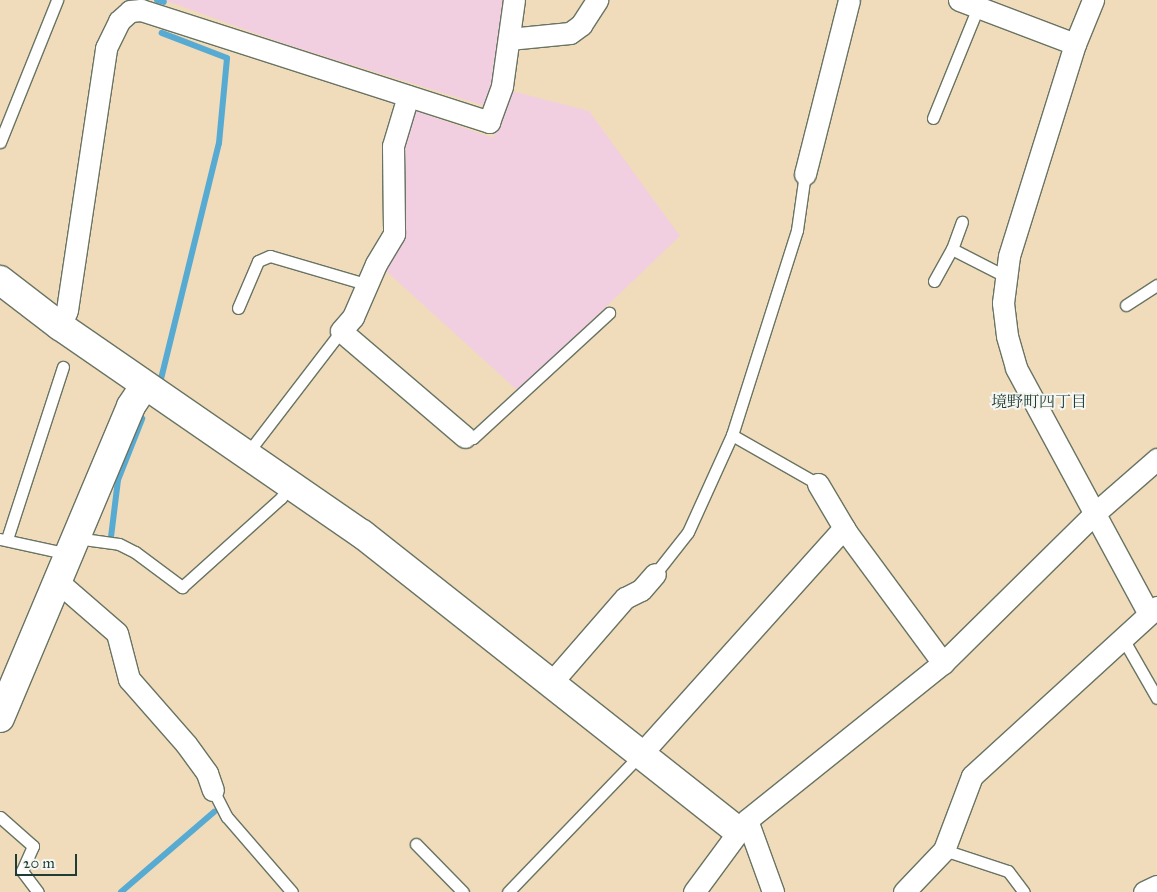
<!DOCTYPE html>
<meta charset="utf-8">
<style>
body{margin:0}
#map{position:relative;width:1157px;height:892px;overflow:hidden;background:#f0dbba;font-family:"IM FELL Great Primer","Noto Serif JP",serif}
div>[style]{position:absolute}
.built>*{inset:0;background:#f2cfe0}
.stream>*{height:6px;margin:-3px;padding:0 3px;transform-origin:3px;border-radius:3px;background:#57aad2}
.roads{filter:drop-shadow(1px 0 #687463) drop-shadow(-1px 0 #687463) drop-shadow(0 1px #687463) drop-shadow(0 -1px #687463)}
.service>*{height:11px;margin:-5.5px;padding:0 5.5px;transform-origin:5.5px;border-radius:5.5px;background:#fff}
.minor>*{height:21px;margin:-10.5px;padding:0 10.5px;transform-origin:10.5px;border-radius:10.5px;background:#fff}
.tertiary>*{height:28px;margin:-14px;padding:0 14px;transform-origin:14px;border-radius:14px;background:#fff}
span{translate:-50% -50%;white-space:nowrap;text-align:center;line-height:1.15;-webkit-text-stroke:4px #f6f6f2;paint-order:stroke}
.neighbourhood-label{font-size:16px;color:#1f3d34}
.scale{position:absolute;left:15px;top:854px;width:62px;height:22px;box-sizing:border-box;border:2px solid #1f3d34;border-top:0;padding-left:6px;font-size:15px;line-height:18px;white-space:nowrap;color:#1f3d34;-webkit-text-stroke:4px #f6f6f2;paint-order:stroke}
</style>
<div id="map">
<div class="built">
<i style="clip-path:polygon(164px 0,508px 0,505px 35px,487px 103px,482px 105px,285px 44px)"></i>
<i style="clip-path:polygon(508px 90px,589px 111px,680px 236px,518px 391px,385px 270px,401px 142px,411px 109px,493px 138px)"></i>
</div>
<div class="stream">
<i style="left:157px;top:0;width:7px;rotate:16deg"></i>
<i style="left:161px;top:379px;width:243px;rotate:-76.2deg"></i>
<i style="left:219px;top:143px;width:85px;rotate:-84.6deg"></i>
<i style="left:227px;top:58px;width:70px;rotate:-159deg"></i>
<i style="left:111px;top:537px;width:57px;rotate:-83deg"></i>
<i style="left:118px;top:480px;width:66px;rotate:-68.5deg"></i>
<i style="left:121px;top:892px;width:123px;rotate:-40.7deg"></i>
</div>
<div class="roads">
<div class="service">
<i style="left:933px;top:118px;width:120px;rotate:-67.9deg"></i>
<i style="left:0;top:142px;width:153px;rotate:-68.1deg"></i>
<i style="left:952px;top:249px;width:59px;rotate:27deg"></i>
<i style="left:934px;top:281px;width:37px;rotate:-61deg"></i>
<i style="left:952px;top:249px;width:29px;rotate:-70deg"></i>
<i style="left:1126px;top:305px;width:37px;rotate:-33deg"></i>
<i style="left:238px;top:308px;width:51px;rotate:-66.9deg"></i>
<i style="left:258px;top:261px;width:13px;rotate:-23deg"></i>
<i style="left:270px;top:256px;width:103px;rotate:16.3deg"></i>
<i style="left:732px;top:435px;width:99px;rotate:29.7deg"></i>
<i style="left:465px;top:437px;width:8px;rotate:7deg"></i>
<i style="left:473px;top:438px;width:185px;rotate:-42.6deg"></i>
<i style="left:246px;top:455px;width:156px;rotate:-52.5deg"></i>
<i style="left:76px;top:538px;width:43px;rotate:7.9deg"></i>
<i style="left:119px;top:544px;width:18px;rotate:27deg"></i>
<i style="left:135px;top:552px;width:59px;rotate:36.7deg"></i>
<i style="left:182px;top:587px;width:133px;rotate:-42deg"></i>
<i style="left:281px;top:498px;width:17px;rotate:-57deg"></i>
<i style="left:0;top:539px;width:71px;rotate:12.3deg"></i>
<i style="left:7px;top:539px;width:181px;rotate:-72deg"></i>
<i style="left:655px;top:574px;width:53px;rotate:-51.8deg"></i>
<i style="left:688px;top:532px;width:107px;rotate:-65.6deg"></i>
<i style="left:732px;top:435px;width:215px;rotate:-72.4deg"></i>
<i style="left:797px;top:230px;width:57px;rotate:-81.9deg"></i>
<i style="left:1122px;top:637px;width:70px;rotate:60.2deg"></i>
<i style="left:213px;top:790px;width:30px;rotate:63deg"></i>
<i style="left:227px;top:817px;width:99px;rotate:49.1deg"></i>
<i style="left:0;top:817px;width:44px;rotate:41.3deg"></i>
<i style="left:33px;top:846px;width:27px;rotate:114deg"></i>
<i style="left:22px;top:871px;width:26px;rotate:53deg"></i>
<i style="left:416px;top:844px;width:67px;rotate:45.6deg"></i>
<i style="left:944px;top:850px;width:67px;rotate:18.2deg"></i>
<i style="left:1008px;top:871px;width:26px;rotate:53deg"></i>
<i style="left:508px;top:892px;width:192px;rotate:-46.1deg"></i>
</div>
<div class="minor">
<i style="left:959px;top:0;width:124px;rotate:20.8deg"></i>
<i style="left:1093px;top:0;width:48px;rotate:112.2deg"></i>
<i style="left:1075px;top:44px;width:222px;rotate:107.3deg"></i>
<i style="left:1009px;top:256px;width:47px;rotate:97.3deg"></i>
<i style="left:1003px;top:303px;width:33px;rotate:83deg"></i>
<i style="left:1007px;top:336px;width:33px;rotate:74deg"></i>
<i style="left:1016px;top:368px;width:277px;rotate:61.6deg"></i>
<i style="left:509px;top:39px;width:61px;rotate:-5.6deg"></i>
<i style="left:570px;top:33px;width:14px;rotate:-36deg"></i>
<i style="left:581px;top:25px;width:30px;rotate:-57deg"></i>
<i style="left:408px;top:96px;width:52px;rotate:106.7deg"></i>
<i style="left:393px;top:146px;width:88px;rotate:89.3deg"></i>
<i style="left:394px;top:234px;width:35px;rotate:121deg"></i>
<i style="left:376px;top:264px;width:58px;rotate:113.5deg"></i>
<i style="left:353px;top:317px;width:18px;rotate:131deg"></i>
<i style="left:341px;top:331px;width:163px;rotate:40.5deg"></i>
<i style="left:805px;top:174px;width:179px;rotate:-75.8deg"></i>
<i style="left:60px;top:326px;width:17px;rotate:-66deg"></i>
<i style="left:67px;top:310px;width:265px;rotate:-81.5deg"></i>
<i style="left:106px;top:48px;width:30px;rotate:-64deg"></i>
<i style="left:119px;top:21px;width:15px;rotate:-42deg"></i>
<i style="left:130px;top:11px;width:11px;rotate:-5deg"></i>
<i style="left:141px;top:10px;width:366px;rotate:17.8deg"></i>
<i style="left:489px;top:122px;width:38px;rotate:-70deg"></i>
<i style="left:502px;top:86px;width:87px;rotate:-82.1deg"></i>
<i style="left:818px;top:484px;width:57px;rotate:59.4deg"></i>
<i style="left:847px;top:533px;width:162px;rotate:53.6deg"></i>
<i style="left:57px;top:581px;width:79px;rotate:40.9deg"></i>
<i style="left:117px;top:633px;width:48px;rotate:75.4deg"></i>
<i style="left:129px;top:679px;width:86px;rotate:48.8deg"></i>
<i style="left:186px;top:744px;width:36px;rotate:54deg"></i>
<i style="left:207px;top:773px;width:18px;rotate:71deg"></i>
<i style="left:551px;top:683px;width:113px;rotate:-49deg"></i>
<i style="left:625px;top:598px;width:18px;rotate:-27deg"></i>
<i style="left:641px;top:590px;width:21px;rotate:-49deg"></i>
<i style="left:641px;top:754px;width:304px;rotate:-48.1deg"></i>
<i style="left:747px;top:820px;width:77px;rotate:70.1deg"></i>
<i style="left:694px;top:892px;width:89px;rotate:-53.6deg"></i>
<i style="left:747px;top:820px;width:251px;rotate:-38.7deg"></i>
<i style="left:943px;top:663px;width:212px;rotate:-44.6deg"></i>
<i style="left:1094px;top:514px;width:84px;rotate:-41.1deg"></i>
<i style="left:904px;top:892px;width:58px;rotate:-46.4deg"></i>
<i style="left:944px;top:850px;width:79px;rotate:-69.3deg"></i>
<i style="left:972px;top:776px;width:251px;rotate:-42.4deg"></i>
<i style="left:1144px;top:892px;width:14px;rotate:-25deg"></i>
</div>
<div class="tertiary">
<i style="left:0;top:280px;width:76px;rotate:37.5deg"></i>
<i style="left:60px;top:326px;width:367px;rotate:34.6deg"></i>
<i style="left:362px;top:534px;width:478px;rotate:38.3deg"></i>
<i style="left:0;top:718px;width:338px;rotate:-67.2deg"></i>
<i style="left:131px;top:406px;width:25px;rotate:-56deg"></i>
</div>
</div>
<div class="neighbourhood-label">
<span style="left:1039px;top:402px">境野町四丁目</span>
</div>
<div class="scale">20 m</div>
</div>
